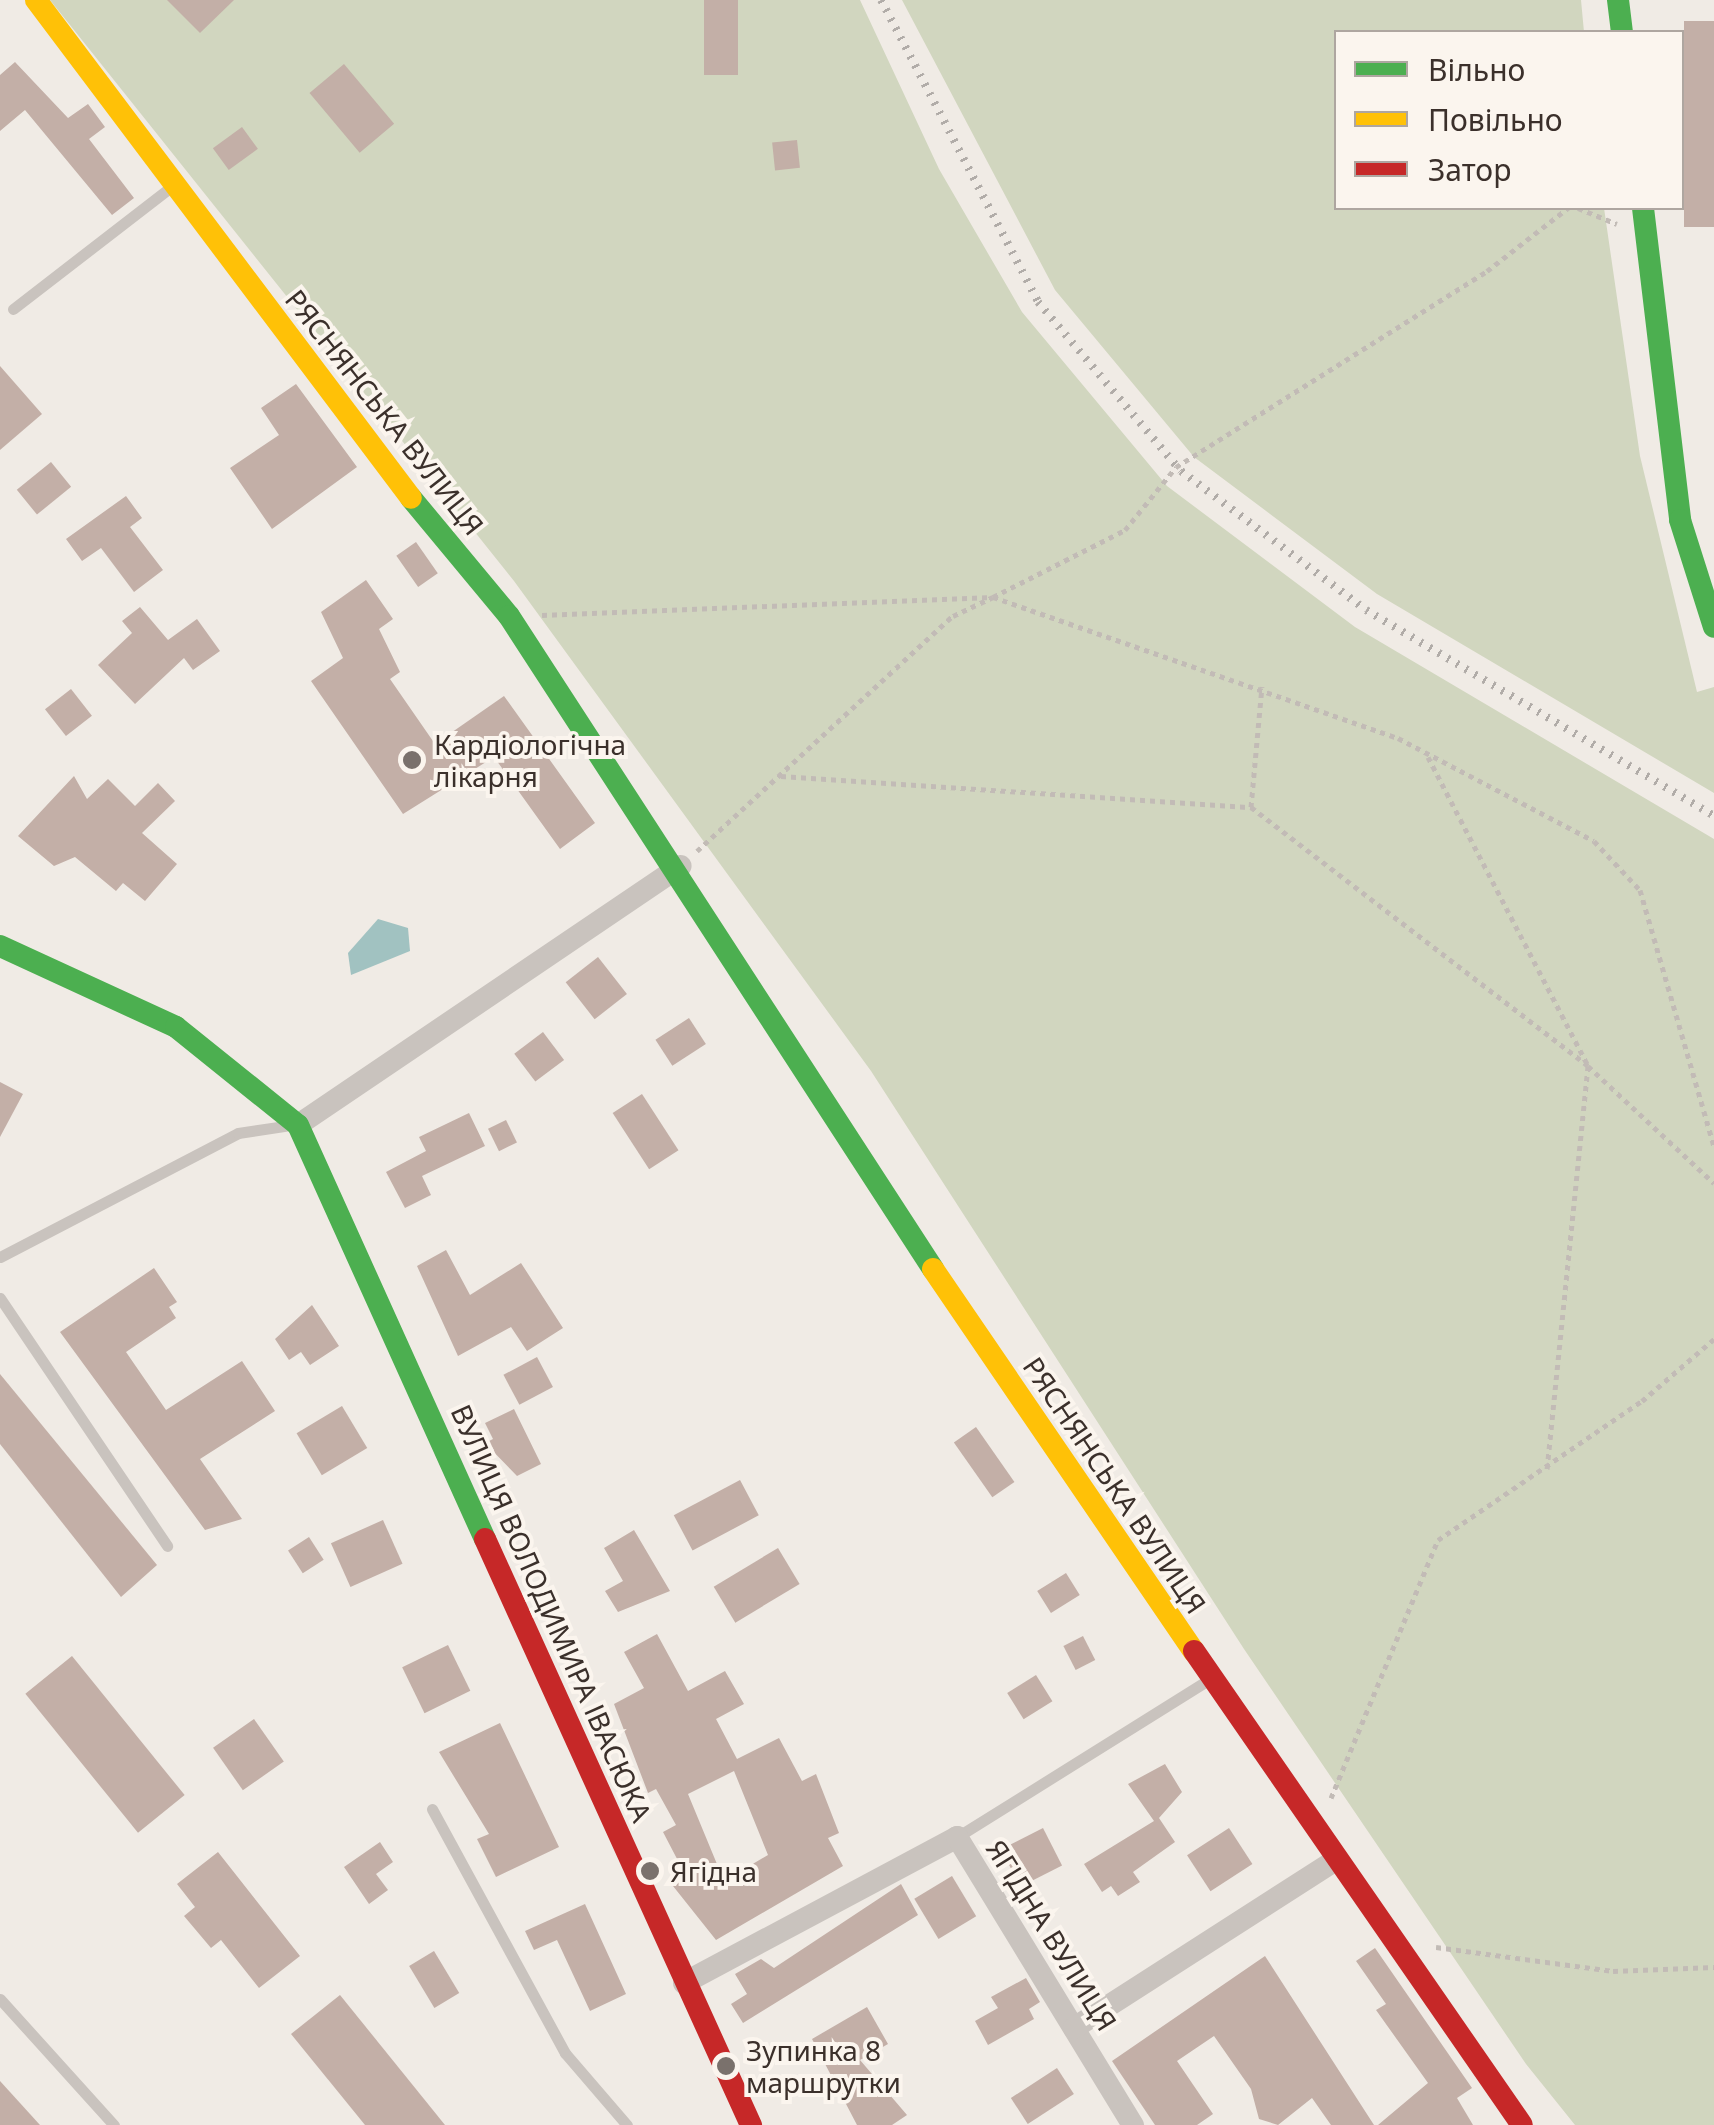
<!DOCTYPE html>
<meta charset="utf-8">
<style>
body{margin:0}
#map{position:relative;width:1714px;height:2125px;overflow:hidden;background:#f0ebe5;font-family:"Noto Sans",sans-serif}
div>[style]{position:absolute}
.green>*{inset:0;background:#d1d6bf}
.water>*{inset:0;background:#a1c2c1}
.building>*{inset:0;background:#c3afa7;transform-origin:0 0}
.path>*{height:5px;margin-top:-2.5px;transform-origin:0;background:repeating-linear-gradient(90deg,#c2bbb6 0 5px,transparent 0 10px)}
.lane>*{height:11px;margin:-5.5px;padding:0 5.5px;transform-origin:5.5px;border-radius:5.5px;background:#c9c3be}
.street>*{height:22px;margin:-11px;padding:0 11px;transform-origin:11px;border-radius:11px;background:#c9c3be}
.fast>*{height:22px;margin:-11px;padding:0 11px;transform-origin:11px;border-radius:11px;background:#4caf50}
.slow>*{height:22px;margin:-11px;padding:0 11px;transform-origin:11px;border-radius:11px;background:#ffc107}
.jam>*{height:22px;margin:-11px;padding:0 11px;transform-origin:11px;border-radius:11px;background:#c62828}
.rail>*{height:8px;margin-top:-4px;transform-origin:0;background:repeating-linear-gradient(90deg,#b1aca8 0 2.5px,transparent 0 10.5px)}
.dots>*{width:28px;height:28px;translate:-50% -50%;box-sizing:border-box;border:5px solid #fbf5ee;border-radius:50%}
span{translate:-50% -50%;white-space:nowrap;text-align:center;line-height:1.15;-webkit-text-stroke:8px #fbf5ee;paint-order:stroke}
.street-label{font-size:28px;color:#3b302b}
.poi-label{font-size:28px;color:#3b302b}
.left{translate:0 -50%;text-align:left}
.legend{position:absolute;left:1334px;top:30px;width:350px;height:180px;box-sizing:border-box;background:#fbf5ee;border:2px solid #aea6a0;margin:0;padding:12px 18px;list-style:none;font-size:30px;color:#3b302b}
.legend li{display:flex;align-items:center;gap:20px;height:50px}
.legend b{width:50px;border:2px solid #aea6a0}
</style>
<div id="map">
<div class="green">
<i style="clip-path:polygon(50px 0,860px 0,939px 169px,1022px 312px,1167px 486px,1355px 627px,1714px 839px,1714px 2125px,1575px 2125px,1526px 2064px,1244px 1649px,871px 1071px,514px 581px)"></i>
<i style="clip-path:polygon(902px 0,1581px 0,1584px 32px,1336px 32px,1336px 208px,1604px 208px,1640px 456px,1697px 692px,1714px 687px,1714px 793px,1377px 594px,1194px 457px,1055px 290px)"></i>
</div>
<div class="water">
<i style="clip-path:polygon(378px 919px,408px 928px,410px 951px,351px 975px,348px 953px)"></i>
</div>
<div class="building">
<i style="clip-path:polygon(167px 0,234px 0,200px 33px)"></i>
<i style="left:704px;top:0;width:34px;height:75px"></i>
<i style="left:1714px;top:21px;width:206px;height:30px;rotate:90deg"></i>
<i style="clip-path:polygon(15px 62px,68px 118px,88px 104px,105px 127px,89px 139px,134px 198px,112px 215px,25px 110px,0 131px,0 75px)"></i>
<i style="left:344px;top:64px;width:78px;height:45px;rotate:50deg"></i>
<i style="left:242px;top:127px;width:27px;height:36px;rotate:54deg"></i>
<i style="left:797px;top:140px;width:28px;height:25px;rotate:84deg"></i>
<i style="clip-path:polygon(0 366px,42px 414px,0 450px)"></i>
<i style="clip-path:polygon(296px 384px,357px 467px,272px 529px,230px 468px,279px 435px,261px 408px)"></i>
<i style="left:51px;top:462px;width:32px;height:44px;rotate:51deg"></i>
<i style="clip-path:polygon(126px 496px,142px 518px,130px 527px,163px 570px,134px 592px,101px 548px,82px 561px,66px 539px)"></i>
<i style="left:416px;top:542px;width:38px;height:24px;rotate:55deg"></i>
<i style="clip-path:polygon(366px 580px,393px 619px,379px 629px,400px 672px,390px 679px,435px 744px,504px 696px,595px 823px,560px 849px,494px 757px,403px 814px,311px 681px,343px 658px,321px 612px)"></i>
<i style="clip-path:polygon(140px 607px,168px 640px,197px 619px,220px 651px,193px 670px,184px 658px,135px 704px,98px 665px,132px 633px,122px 621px)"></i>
<i style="left:71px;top:689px;width:34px;height:33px;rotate:52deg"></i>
<i style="clip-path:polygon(74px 776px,87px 799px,108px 779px,135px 806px,158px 783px,175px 801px,142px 833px,177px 864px,145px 901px,123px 883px,116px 891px,75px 857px,54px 866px,18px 836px)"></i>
<i style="left:598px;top:957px;width:47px;height:41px;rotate:52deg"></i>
<i style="left:689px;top:1018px;width:31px;height:40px;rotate:57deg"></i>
<i style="left:543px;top:1032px;width:35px;height:36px;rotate:53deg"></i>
<i style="clip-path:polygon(0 1082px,23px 1094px,0 1137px)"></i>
<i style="left:642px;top:1094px;width:67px;height:35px;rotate:57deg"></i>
<i style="clip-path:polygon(469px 1113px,485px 1146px,422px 1176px,431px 1195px,405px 1208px,386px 1172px,426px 1151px,419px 1137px)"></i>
<i style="left:506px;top:1120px;width:25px;height:20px;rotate:64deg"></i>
<i style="clip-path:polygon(446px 1250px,470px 1295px,521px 1263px,563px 1328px,527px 1351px,511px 1327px,458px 1356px,417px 1266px)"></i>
<i style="clip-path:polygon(154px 1268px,177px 1302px,169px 1307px,176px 1318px,126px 1352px,166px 1410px,242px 1361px,275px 1411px,200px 1459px,242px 1519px,205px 1530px,60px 1332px)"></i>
<i style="clip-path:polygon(312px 1305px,339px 1346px,310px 1365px,301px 1352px,289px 1360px,275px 1339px)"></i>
<i style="left:537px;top:1357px;width:34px;height:38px;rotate:62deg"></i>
<i style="clip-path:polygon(0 1374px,157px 1565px,121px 1597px,0 1444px)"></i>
<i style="left:342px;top:1406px;width:49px;height:53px;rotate:59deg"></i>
<i style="clip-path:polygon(514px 1409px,541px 1464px,517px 1476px,485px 1443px,493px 1439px,485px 1423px)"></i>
<i style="left:976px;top:1427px;width:67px;height:27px;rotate:55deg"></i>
<i style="left:740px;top:1480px;width:40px;height:75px;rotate:62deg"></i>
<i style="left:383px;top:1520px;width:48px;height:57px;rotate:66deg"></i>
<i style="clip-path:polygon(634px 1530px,670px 1591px,618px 1612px,605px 1591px,623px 1581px,604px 1548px)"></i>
<i style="left:309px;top:1537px;width:27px;height:25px;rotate:57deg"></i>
<i style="left:778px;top:1548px;width:42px;height:75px;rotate:59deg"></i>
<i style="left:1066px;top:1573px;width:26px;height:34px;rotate:58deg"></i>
<i style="clip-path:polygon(evenodd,657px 1634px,688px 1691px,725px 1671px,744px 1704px,716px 1719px,737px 1759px,779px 1738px,802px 1781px,816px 1774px,839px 1833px,828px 1838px,843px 1866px,716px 1940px,673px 1886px,687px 1878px,663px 1832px,676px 1825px,656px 1789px,648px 1793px,614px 1704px,644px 1688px,624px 1652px,657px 1634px,734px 1771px,768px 1855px,724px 1881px,688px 1794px,734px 1771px)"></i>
<i style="left:1083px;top:1636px;width:27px;height:22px;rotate:63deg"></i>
<i style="left:448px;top:1645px;width:51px;height:51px;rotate:64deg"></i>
<i style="left:72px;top:1656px;width:179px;height:60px;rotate:51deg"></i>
<i style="left:1036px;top:1675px;width:31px;height:34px;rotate:58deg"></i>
<i style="left:254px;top:1719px;width:52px;height:50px;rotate:55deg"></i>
<i style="clip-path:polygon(500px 1723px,559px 1847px,496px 1877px,477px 1839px,489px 1834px,439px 1752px)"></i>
<i style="clip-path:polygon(1165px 1764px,1182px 1792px,1159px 1818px,1175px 1842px,1133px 1872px,1140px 1882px,1118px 1896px,1111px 1886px,1102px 1892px,1084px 1864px,1154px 1821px,1128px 1784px)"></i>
<i style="left:1043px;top:1828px;width:42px;height:47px;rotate:63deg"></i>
<i style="left:1229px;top:1828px;width:43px;height:50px;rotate:57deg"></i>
<i style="clip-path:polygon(380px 1842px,393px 1862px,376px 1874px,388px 1890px,369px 1904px,344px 1867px)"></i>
<i style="clip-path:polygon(218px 1852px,300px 1956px,259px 1988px,221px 1940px,211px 1948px,184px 1916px,195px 1907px,177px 1884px)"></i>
<i style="left:952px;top:1876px;width:47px;height:44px;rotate:59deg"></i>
<i style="clip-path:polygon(901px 1884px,918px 1915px,743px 2023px,731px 2004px,747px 1994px,735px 1974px,761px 1959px,774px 1968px)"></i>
<i style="clip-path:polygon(585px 1904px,626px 1994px,590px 2011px,557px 1940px,534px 1950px,525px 1931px)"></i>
<i style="clip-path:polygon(1375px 1948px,1472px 2088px,1457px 2098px,1473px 2125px,1378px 2125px,1428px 2083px,1376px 2010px,1386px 2004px,1356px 1961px)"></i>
<i style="left:434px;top:1951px;width:49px;height:29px;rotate:59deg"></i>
<i style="clip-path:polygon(1265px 1956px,1374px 2125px,1331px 2125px,1312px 2098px,1278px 2125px,1259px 2119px,1251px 2089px,1214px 2036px,1177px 2061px,1213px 2114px,1197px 2125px,1155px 2125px,1112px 2061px)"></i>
<i style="clip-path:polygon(1026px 1978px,1040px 2002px,1029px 2009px,1034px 2019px,988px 2045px,975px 2021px,998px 2008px,991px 1997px)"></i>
<i style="clip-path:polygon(340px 1995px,445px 2125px,365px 2125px,291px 2034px)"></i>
<i style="clip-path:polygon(867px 2007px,888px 2044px,860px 2060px,907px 2115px,892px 2125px,857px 2125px,812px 2039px)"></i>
<i style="left:1057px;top:2068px;width:31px;height:55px;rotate:57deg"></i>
<i style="clip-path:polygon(0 2081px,40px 2125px,0 2125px)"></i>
</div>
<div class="path">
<i style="left:1578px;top:208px;width:42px;rotate:22.3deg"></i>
<i style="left:542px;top:615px;width:451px;rotate:-2.3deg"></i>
<i style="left:993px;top:597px;width:148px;rotate:-26.9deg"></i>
<i style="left:1125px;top:530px;width:81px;rotate:-51deg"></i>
<i style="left:1176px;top:467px;width:368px;rotate:-32.2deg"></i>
<i style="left:1487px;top:271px;width:103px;rotate:-37.9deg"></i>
<i style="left:1428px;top:757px;width:348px;rotate:62.6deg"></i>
<i style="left:1588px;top:1066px;width:172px;rotate:42.9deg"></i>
<i style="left:781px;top:776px;width:471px;rotate:3.8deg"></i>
<i style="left:1251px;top:807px;width:425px;rotate:37.5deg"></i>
<i style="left:1588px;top:1066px;width:405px;rotate:95.8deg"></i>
<i style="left:1251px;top:807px;width:121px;rotate:-84.8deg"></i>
<i style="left:697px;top:851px;width:348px;rotate:-42.6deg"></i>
<i style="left:953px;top:616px;width:44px;rotate:-25.4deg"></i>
<i style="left:993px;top:597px;width:429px;rotate:19.2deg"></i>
<i style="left:1398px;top:738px;width:221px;rotate:27.7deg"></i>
<i style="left:1594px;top:841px;width:67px;rotate:46.8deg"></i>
<i style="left:1640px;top:890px;width:267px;rotate:73.9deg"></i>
<i style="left:1331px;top:1798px;width:279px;rotate:-67.5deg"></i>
<i style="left:1438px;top:1540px;width:247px;rotate:-34.3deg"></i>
<i style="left:1642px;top:1401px;width:95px;rotate:-40.7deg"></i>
<i style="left:1436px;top:1947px;width:179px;rotate:7.7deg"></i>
<i style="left:1613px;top:1971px;width:101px;rotate:-2.3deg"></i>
</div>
<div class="lane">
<i style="left:13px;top:309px;width:201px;rotate:-37.7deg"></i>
<i style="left:0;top:1257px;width:268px;rotate:-27.5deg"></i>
<i style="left:238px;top:1133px;width:48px;rotate:-8.5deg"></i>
<i style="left:0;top:1298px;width:299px;rotate:56deg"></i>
<i style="left:432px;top:1809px;width:278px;rotate:61.4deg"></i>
<i style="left:565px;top:2053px;width:95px;rotate:49.3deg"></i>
<i style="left:957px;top:1837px;width:300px;rotate:-32deg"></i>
<i style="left:0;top:1999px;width:170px;rotate:47.9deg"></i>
</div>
<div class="street">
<i style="left:298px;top:1125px;width:462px;rotate:-34.1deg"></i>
<i style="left:684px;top:1983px;width:310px;rotate:-28.1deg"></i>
<i style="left:957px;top:1837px;width:338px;rotate:58.6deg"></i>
<i style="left:1074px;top:2028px;width:311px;rotate:-32.7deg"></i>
</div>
<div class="fast">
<i style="left:1618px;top:0;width:32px;rotate:83deg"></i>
<i style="left:1643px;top:208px;width:314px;rotate:83.2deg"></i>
<i style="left:1680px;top:520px;width:112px;rotate:72.4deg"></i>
<i style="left:411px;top:498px;width:153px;rotate:50.3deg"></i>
<i style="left:509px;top:616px;width:779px;rotate:57deg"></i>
<i style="left:0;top:946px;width:194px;rotate:24.7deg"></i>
<i style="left:176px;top:1027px;width:156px;rotate:38.8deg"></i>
<i style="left:298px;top:1125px;width:454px;rotate:65.7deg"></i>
</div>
<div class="slow">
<i style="left:36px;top:0;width:623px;rotate:53.02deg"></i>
<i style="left:933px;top:1269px;width:463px;rotate:55.7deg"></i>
</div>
<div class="jam">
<i style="left:485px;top:1539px;width:644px;rotate:65.59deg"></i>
<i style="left:1194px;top:1651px;width:576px;rotate:55.32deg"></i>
</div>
<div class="rail">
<i style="left:881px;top:0;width:340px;rotate:62.5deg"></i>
<i style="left:1038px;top:302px;width:221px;rotate:49.8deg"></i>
<i style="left:1181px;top:471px;width:231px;rotate:36.9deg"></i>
<i style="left:1366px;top:610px;width:404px;rotate:30.6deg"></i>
</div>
<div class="dots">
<i style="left:412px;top:760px;background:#7a716c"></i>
<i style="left:650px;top:1871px;background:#7a716c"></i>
<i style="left:726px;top:2066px;background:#7a716c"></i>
</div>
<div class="street-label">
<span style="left:385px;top:412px;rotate:52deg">РЯСНЯНСЬКА ВУЛИЦЯ</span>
<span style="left:1115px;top:1485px;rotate:56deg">РЯСНЯНСЬКА ВУЛИЦЯ</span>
<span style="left:552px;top:1613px;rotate:66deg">ВУЛИЦЯ ВОЛОДИМИРА ІВАСЮКА</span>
<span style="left:1052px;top:1935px;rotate:58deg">ЯГІДНА ВУЛИЦЯ</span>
</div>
<div class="poi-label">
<span class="left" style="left:434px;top:760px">Кардіологічна<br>лікарня</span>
<span class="left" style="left:670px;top:1871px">Ягідна</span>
<span class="left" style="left:746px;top:2066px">Зупинка 8<br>маршрутки</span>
</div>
<ul class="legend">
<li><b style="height:12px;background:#4caf50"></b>Вільно</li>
<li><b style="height:12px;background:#ffc107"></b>Повільно</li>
<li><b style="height:12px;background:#c62828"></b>Затор</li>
</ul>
</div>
